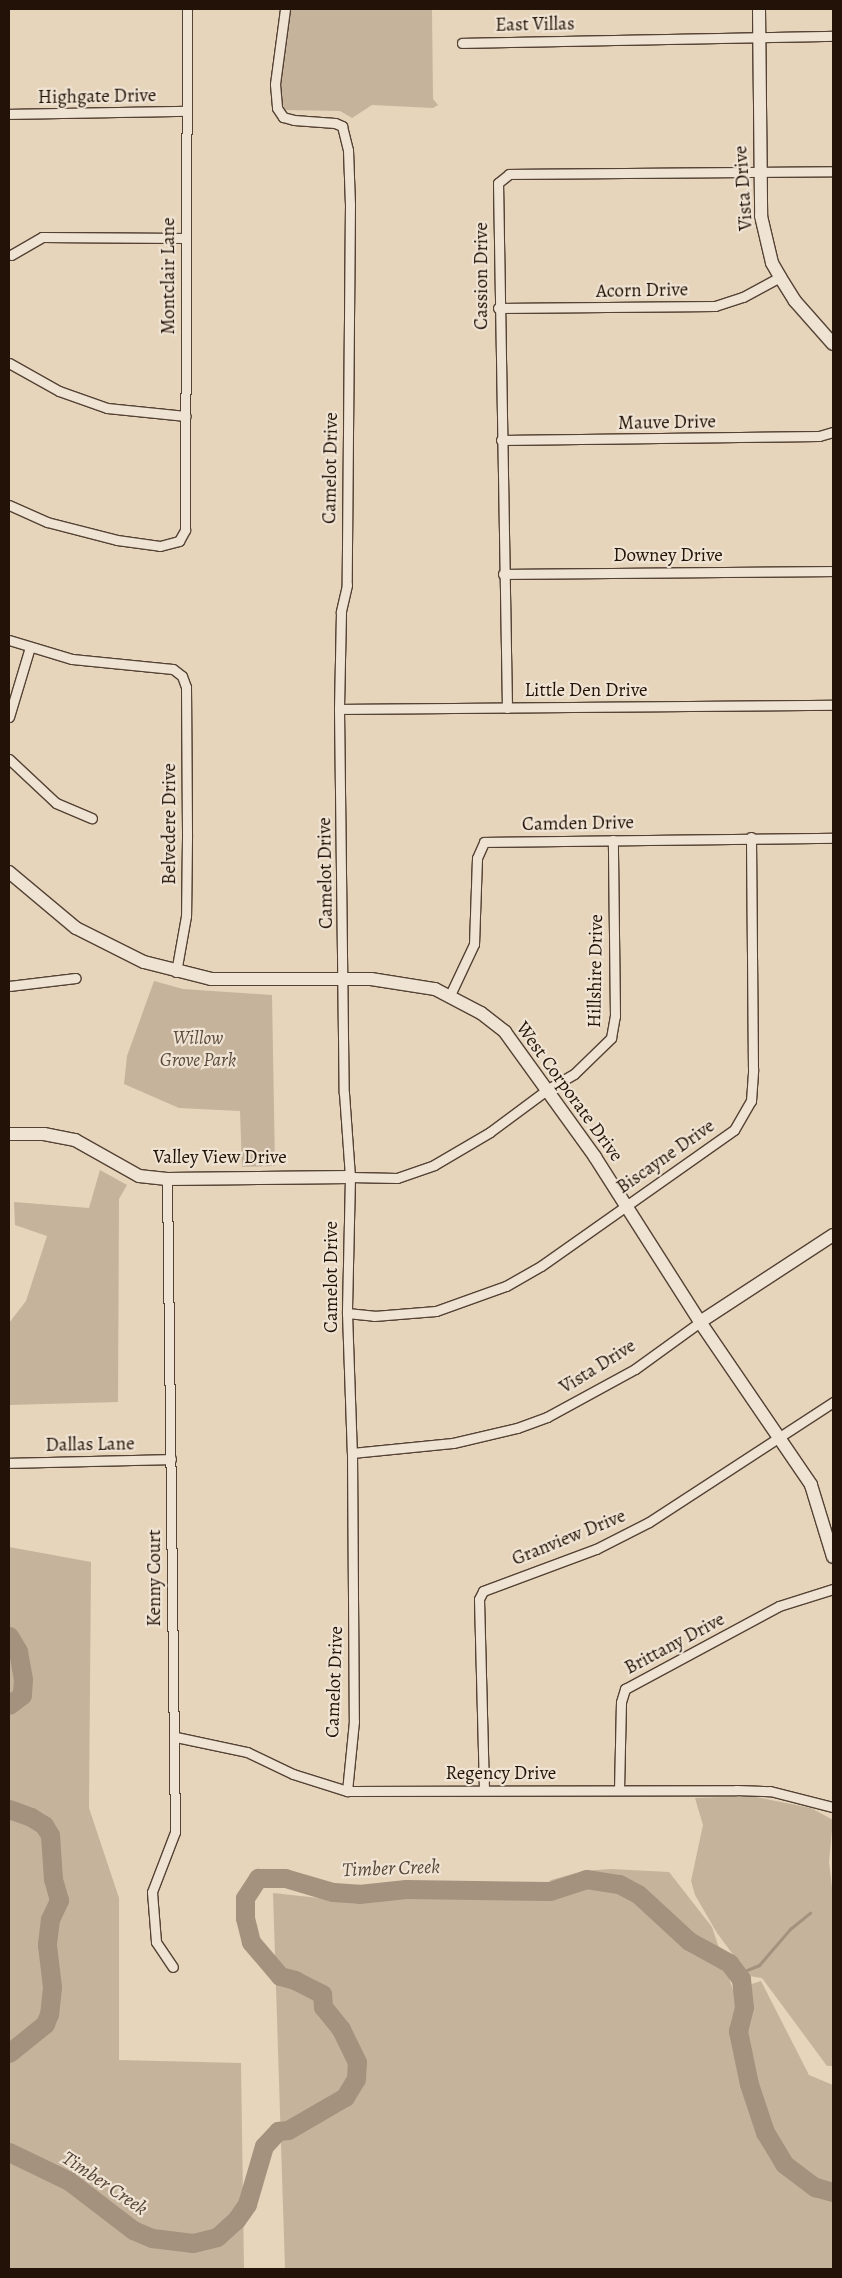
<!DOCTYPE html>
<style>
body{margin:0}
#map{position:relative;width:842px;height:2278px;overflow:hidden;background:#e6d4bb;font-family:Alegreya,serif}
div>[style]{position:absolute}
.green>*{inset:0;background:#c5b39c}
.stream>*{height:3px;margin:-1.5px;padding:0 1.5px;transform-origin:1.5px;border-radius:1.5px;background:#a4927e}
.river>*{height:19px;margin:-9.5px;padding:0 9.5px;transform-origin:9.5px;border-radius:9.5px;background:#a4927e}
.roads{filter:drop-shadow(1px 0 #544234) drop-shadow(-1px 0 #544234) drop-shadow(0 1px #544234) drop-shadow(0 -1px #544234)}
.street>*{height:9px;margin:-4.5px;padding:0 4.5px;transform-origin:4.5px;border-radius:4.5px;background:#efe3d3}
.secondary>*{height:12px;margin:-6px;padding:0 6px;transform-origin:6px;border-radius:6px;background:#efe3d3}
span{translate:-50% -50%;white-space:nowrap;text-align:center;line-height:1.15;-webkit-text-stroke:4.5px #efe3d3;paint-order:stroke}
.street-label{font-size:19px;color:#231207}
.park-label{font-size:19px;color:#5c4a3b;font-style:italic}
.water-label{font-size:20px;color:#574537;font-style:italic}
.frame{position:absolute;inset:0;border:10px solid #231207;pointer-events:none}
</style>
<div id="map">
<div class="green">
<i style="clip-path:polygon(286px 9px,432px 9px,433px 99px,438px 105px,433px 108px,372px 105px,352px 118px,340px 111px,285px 110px,279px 93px)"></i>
<i style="clip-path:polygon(154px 981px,183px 989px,272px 995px,275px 1166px,242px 1167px,240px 1111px,179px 1108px,124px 1084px,127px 1056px)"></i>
<i style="clip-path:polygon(100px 1170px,127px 1185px,119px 1199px,118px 1402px,9px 1405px,9px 1323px,26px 1301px,47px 1236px,15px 1225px,14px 1202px,89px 1208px)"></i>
<i style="clip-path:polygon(9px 1547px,91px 1562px,89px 1808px,119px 1898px,119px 2060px,241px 2063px,244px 2269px,9px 2269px)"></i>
<i style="clip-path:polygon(751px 1796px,811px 1808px,833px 1820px,829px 1862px,833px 1896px,833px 2066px,827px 2066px,762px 1978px,749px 1976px,717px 1933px,695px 1895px,691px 1881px,703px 1825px,695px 1798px)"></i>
<i style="clip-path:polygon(611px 1869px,669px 1872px,712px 1927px,733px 1990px,761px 1981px,809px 2075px,833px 2085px,833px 2269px,285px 2269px,273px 1893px,347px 1901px,431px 1897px,527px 1900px,551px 1880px,583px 1871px)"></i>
</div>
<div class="stream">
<i style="left:737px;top:1974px;width:24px;rotate:-22deg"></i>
<i style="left:759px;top:1965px;width:48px;rotate:-49.3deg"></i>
<i style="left:790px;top:1929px;width:26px;rotate:-39deg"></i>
</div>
<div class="river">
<i style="left:9px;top:1636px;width:17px;rotate:59deg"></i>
<i style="left:18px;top:1651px;width:28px;rotate:80deg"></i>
<i style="left:23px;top:1679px;width:16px;rotate:94deg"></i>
<i style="left:22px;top:1695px;width:16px;rotate:142deg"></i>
<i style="left:9px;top:1809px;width:23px;rotate:20deg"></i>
<i style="left:31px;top:1817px;width:15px;rotate:32deg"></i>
<i style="left:44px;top:1825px;width:12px;rotate:59deg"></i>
<i style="left:50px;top:1835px;width:44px;rotate:86.1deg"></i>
<i style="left:53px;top:1879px;width:22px;rotate:74deg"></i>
<i style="left:59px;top:1900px;width:21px;rotate:115deg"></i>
<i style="left:50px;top:1919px;width:26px;rotate:97deg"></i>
<i style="left:47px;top:1945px;width:42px;rotate:83.2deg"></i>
<i style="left:52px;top:1987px;width:27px;rotate:96deg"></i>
<i style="left:49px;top:2014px;width:11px;rotate:112deg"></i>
<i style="left:45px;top:2024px;width:46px;rotate:141.1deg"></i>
<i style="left:9px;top:2152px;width:67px;rotate:25.8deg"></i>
<i style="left:69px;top:2181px;width:81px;rotate:37.4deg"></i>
<i style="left:133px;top:2230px;width:21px;rotate:23deg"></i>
<i style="left:152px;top:2238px;width:41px;rotate:7deg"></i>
<i style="left:193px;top:2243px;width:25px;rotate:-14deg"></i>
<i style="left:217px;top:2237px;width:25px;rotate:-42deg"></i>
<i style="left:236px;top:2220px;width:19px;rotate:-55deg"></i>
<i style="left:247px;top:2204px;width:60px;rotate:-73.7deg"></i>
<i style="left:264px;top:2146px;width:21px;rotate:-47deg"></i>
<i style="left:278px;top:2131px;width:10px;rotate:-6deg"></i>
<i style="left:288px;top:2130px;width:66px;rotate:-30.1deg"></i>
<i style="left:345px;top:2097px;width:21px;rotate:-59deg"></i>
<i style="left:356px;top:2079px;width:17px;rotate:-87deg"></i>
<i style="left:357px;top:2062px;width:37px;rotate:-116deg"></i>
<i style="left:341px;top:2029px;width:28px;rotate:-129deg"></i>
<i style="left:323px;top:2007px;width:13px;rotate:-94deg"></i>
<i style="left:322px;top:1994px;width:30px;rotate:-153deg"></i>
<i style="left:295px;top:1980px;width:16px;rotate:-165deg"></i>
<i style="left:280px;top:1976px;width:45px;rotate:-130.5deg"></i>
<i style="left:251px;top:1942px;width:25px;rotate:-104deg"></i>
<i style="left:245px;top:1918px;width:20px;rotate:-90deg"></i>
<i style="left:245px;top:1898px;width:24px;rotate:-57deg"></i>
<i style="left:258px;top:1878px;width:27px"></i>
<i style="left:285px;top:1878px;width:50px;rotate:16.3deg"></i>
<i style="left:333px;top:1892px;width:26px;rotate:4deg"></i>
<i style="left:359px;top:1894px;width:47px;rotate:-6.1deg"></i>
<i style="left:406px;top:1889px;width:144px;rotate:0.8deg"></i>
<i style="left:550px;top:1891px;width:38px;rotate:-18deg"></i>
<i style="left:586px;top:1879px;width:33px;rotate:9deg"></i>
<i style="left:619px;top:1884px;width:21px;rotate:28deg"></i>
<i style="left:638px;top:1894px;width:69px;rotate:42.7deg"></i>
<i style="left:689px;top:1941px;width:46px;rotate:28.8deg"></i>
<i style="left:729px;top:1963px;width:20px;rotate:53deg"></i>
<i style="left:741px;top:1979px;width:28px;rotate:84deg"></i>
<i style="left:744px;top:2007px;width:25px;rotate:104deg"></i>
<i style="left:738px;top:2031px;width:54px;rotate:78.3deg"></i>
<i style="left:749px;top:2084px;width:51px;rotate:71.6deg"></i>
<i style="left:765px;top:2132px;width:37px;rotate:59deg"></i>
<i style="left:784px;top:2164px;width:39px;rotate:37deg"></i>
<i style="left:815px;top:2187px;width:19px;rotate:16deg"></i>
</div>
<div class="roads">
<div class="street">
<i style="left:285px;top:9px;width:76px;rotate:97.6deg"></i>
<i style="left:275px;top:84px;width:24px;rotate:85deg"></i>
<i style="left:277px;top:108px;width:11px;rotate:56deg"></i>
<i style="left:283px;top:117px;width:11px;rotate:15deg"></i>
<i style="left:294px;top:120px;width:41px;rotate:4.2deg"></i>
<i style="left:335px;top:123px;width:8px;rotate:23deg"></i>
<i style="left:342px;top:126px;width:25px;rotate:76deg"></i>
<i style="left:348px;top:150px;width:54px;rotate:87.9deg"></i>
<i style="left:350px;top:204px;width:381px;rotate:90.5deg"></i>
<i style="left:347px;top:585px;width:28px;rotate:103deg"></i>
<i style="left:341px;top:612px;width:97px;rotate:91.2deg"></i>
<i style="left:339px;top:709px;width:384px;rotate:89.3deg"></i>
<i style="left:344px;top:1093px;width:84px;rotate:85.9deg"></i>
<i style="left:350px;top:1177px;width:136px;rotate:91.3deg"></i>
<i style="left:347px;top:1313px;width:140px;rotate:88deg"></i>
<i style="left:352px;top:1453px;width:268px;rotate:89.6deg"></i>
<i style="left:354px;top:1721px;width:70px;rotate:95.7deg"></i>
<i style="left:462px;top:43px;width:371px;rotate:-1.1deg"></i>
<i style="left:9px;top:114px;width:176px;rotate:-1deg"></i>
<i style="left:11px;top:255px;width:36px;rotate:-30deg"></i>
<i style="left:42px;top:237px;width:144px;rotate:0.4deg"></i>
<i style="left:498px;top:308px;width:217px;rotate:-0.5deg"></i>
<i style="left:715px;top:306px;width:29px;rotate:-18deg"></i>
<i style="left:743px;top:297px;width:42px;rotate:-28.4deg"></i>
<i style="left:9px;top:363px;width:57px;rotate:29.2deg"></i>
<i style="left:59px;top:391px;width:51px;rotate:19.5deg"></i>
<i style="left:107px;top:408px;width:79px;rotate:5.8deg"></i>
<i style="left:501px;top:440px;width:318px;rotate:-0.7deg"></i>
<i style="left:819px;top:436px;width:15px;rotate:-16deg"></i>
<i style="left:9px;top:505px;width:42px;rotate:24.1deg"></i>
<i style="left:47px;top:522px;width:72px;rotate:14.4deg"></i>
<i style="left:117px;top:540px;width:43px;rotate:7.9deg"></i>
<i style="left:160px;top:546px;width:20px;rotate:-15deg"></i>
<i style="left:179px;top:541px;width:13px;rotate:-61deg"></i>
<i style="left:185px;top:530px;width:521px;rotate:-89.78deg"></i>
<i style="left:503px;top:574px;width:330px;rotate:-0.5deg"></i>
<i style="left:9px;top:640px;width:66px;rotate:16.8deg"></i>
<i style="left:72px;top:659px;width:101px;rotate:5.7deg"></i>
<i style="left:173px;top:669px;width:11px;rotate:38deg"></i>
<i style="left:182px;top:676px;width:12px;rotate:70deg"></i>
<i style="left:186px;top:687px;width:151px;rotate:89.6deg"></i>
<i style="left:187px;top:838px;width:78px;rotate:90.7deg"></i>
<i style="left:186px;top:916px;width:57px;rotate:100.1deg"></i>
<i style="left:507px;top:708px;width:525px;rotate:-90.98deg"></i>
<i style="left:498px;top:183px;width:14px;rotate:-39deg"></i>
<i style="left:509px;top:174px;width:324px;rotate:-0.5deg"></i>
<i style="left:339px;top:709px;width:494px;rotate:-0.5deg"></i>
<i style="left:9px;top:717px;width:73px;rotate:-73.3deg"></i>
<i style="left:9px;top:759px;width:64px;rotate:43.1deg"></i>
<i style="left:56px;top:803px;width:39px;rotate:23deg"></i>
<i style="left:9px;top:986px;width:67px;rotate:-6.8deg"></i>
<i style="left:450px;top:995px;width:56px;rotate:-64.8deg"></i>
<i style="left:474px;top:944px;width:86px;rotate:-88deg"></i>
<i style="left:477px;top:858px;width:17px;rotate:-66deg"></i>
<i style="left:484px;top:842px;width:349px;rotate:-0.7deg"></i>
<i style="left:350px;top:1177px;width:47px;rotate:1.2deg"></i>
<i style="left:397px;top:1178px;width:39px;rotate:-19deg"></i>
<i style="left:434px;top:1165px;width:65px;rotate:-30.5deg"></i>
<i style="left:490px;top:1132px;width:72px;rotate:-36.6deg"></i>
<i style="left:548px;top:1089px;width:30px;rotate:-30deg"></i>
<i style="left:574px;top:1074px;width:52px;rotate:-44.2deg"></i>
<i style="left:611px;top:1038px;width:22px;rotate:-80deg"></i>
<i style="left:615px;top:1016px;width:176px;rotate:-90.7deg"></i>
<i style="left:167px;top:1179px;width:653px;rotate:89.3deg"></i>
<i style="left:175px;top:1832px;width:64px;rotate:111deg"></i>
<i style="left:152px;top:1892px;width:50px;rotate:85.4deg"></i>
<i style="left:156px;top:1942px;width:30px;rotate:56deg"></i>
<i style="left:347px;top:1313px;width:27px;rotate:6deg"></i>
<i style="left:374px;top:1316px;width:62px;rotate:-4.6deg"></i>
<i style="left:436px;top:1311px;width:74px;rotate:-19.7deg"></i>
<i style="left:506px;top:1286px;width:40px;rotate:-29.7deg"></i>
<i style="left:541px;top:1266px;width:236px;rotate:-35.2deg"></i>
<i style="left:734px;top:1130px;width:34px;rotate:-60deg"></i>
<i style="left:751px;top:1101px;width:32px;rotate:-86deg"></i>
<i style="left:753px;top:1069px;width:232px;rotate:-90.5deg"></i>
<i style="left:352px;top:1453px;width:101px;rotate:-5.7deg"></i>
<i style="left:453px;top:1443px;width:66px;rotate:-13.2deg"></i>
<i style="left:517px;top:1428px;width:32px;rotate:-20deg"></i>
<i style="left:547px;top:1417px;width:100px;rotate:-28.6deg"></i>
<i style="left:635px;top:1369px;width:80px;rotate:-35.9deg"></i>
<i style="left:9px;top:1463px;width:162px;rotate:-1.4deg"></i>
<i style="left:176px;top:1737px;width:73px;rotate:11.9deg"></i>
<i style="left:247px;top:1752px;width:51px;rotate:25.6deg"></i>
<i style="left:293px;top:1774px;width:57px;rotate:17.5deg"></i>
<i style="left:347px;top:1791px;width:389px;rotate:-0.1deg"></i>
<i style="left:736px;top:1790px;width:34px;rotate:2deg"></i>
<i style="left:770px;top:1791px;width:65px;rotate:14.3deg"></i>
<i style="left:484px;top:1790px;width:191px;rotate:-91.5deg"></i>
<i style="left:479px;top:1599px;width:9px;rotate:-63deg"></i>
<i style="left:483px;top:1591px;width:121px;rotate:-20.4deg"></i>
<i style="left:596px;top:1549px;width:59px;rotate:-27deg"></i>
<i style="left:649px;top:1522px;width:220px;rotate:-33.1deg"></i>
<i style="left:619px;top:1790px;width:88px;rotate:-88.7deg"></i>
<i style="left:621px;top:1702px;width:14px;rotate:-73deg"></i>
<i style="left:625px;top:1689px;width:175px;rotate:-28.3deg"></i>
<i style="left:779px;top:1606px;width:57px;rotate:-17.5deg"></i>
</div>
<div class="secondary">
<i style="left:759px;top:9px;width:207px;rotate:89.4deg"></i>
<i style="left:761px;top:216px;width:48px;rotate:76.8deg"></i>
<i style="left:772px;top:263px;width:16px;rotate:60deg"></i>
<i style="left:780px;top:277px;width:28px;rotate:58deg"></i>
<i style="left:795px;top:301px;width:57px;rotate:48.5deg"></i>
<i style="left:9px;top:872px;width:87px;rotate:39.9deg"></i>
<i style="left:76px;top:928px;width:76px;rotate:26.6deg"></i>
<i style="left:144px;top:962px;width:69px;rotate:14.2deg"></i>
<i style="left:211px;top:979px;width:160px"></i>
<i style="left:371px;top:979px;width:65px;rotate:8.9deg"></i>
<i style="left:435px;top:989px;width:52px;rotate:27.6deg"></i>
<i style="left:481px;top:1013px;width:31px;rotate:38deg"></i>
<i style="left:505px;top:1032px;width:154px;rotate:54.2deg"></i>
<i style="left:595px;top:1157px;width:196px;rotate:57.5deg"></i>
<i style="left:700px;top:1322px;width:197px;rotate:55.7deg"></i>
<i style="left:811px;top:1485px;width:75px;rotate:73deg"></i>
<i style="left:9px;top:1134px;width:35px"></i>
<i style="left:44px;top:1134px;width:32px;rotate:11deg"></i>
<i style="left:75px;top:1140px;width:73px;rotate:29.4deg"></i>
<i style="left:139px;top:1176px;width:28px;rotate:6deg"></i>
<i style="left:167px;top:1179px;width:183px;rotate:-0.6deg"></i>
<i style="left:700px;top:1322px;width:159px;rotate:-33.2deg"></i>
</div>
</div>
<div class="street-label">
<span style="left:535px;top:25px;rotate:-1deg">East Villas</span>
<span style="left:97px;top:97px;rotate:-1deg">Highgate Drive</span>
<span style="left:744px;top:188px;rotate:-94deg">Vista Drive</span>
<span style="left:169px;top:276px;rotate:-90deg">Montclair Lane</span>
<span style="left:482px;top:276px;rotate:-90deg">Cassion Drive</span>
<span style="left:642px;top:291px;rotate:-1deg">Acorn Drive</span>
<span style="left:667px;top:423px;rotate:-1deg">Mauve Drive</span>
<span style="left:331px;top:468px;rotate:-89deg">Camelot Drive</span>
<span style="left:668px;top:556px">Downey Drive</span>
<span style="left:586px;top:691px">Little Den Drive</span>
<span style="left:170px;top:824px;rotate:-90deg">Belvedere Drive</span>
<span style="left:578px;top:824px;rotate:-1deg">Camden Drive</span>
<span style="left:326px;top:873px;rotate:-91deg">Camelot Drive</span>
<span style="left:596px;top:971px;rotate:-89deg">Hillshire Drive</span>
<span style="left:569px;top:1092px;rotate:54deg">West Corporate Drive</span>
<span style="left:666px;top:1157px;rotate:-35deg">Biscayne Drive</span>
<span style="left:220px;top:1158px">Valley View Drive</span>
<span style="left:332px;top:1277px;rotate:-90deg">Camelot Drive</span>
<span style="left:598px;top:1367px;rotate:-32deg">Vista Drive</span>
<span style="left:90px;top:1445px;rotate:-1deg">Dallas Lane</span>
<span style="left:569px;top:1538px;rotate:-22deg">Granview Drive</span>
<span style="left:155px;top:1578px;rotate:-90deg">Kenny Court</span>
<span style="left:675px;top:1644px;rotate:-28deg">Brittany Drive</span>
<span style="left:335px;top:1682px;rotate:-88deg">Camelot Drive</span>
<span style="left:501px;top:1774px">Regency Drive</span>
</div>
<div class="park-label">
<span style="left:198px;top:1050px">Willow<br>Grove Park</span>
</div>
<div class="water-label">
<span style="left:391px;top:1868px;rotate:-2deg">Timber Creek</span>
<span style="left:105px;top:2183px;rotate:34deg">Timber Creek</span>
</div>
<div class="frame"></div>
</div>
